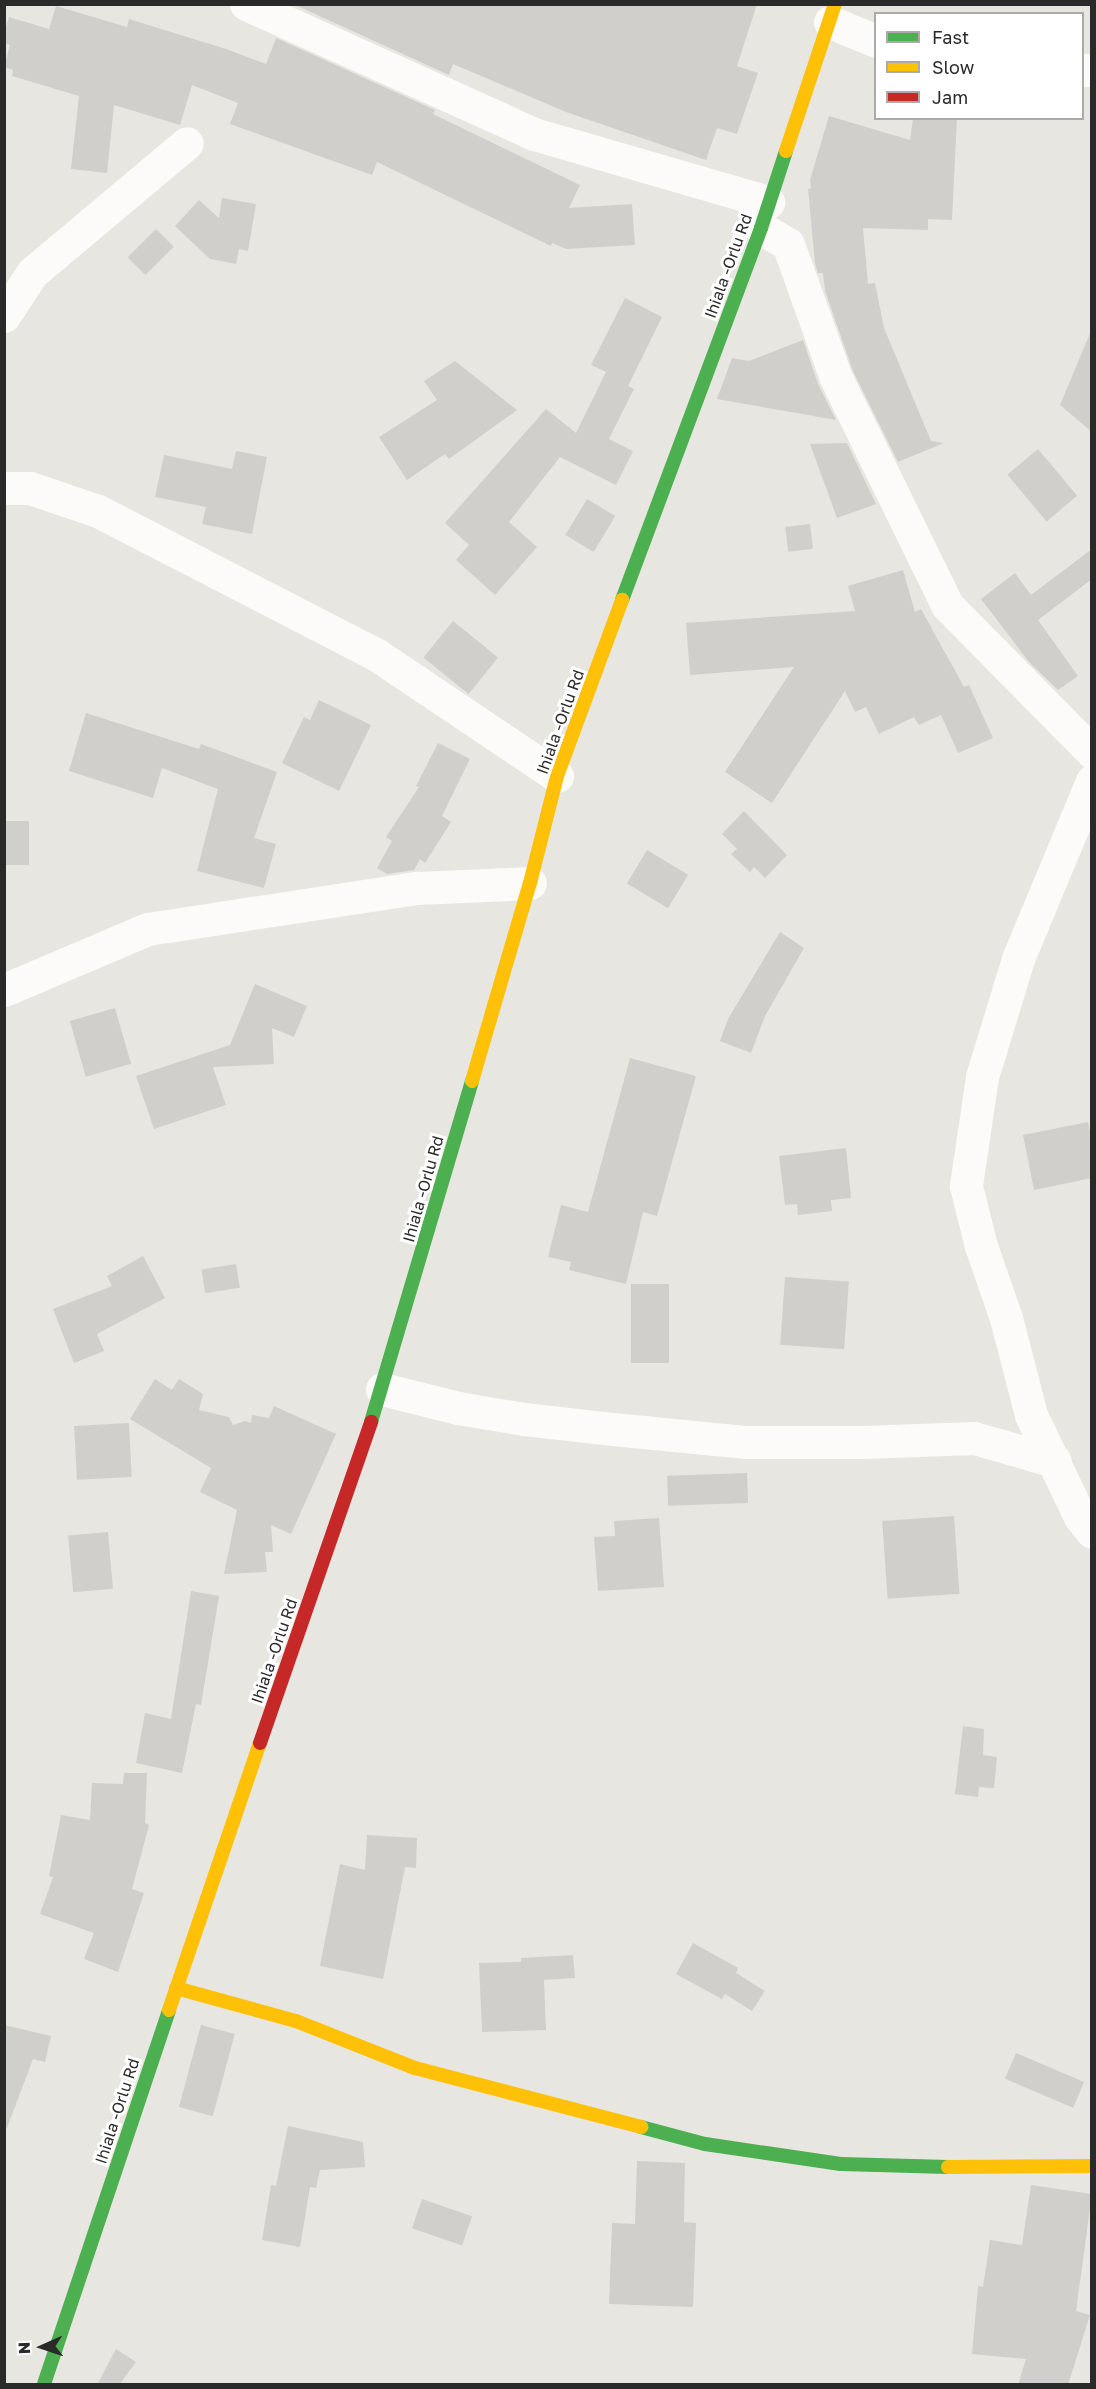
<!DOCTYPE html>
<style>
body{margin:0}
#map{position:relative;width:1096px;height:2389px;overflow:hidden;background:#e8e6e0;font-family:"Golos Text",sans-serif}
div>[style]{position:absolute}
.building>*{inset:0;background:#d1cfcb;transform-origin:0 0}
.street>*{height:33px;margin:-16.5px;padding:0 16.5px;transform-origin:16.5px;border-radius:16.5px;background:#fcfbfa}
.fast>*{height:14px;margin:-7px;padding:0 7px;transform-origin:7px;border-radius:7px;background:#4caf50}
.slow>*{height:14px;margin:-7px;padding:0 7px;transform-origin:7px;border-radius:7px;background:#ffc107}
.jam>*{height:14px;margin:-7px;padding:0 7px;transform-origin:7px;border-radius:7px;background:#c62828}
span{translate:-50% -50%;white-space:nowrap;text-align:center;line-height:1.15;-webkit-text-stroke:6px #fff;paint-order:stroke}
.street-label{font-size:16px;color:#2a2a2a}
.frame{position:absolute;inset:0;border:6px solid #2a2a2a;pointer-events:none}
.legend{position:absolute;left:874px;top:12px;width:210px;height:108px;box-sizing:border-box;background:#fff;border:2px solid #aaa;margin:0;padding:8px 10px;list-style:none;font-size:18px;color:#2a2a2a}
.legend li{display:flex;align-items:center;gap:12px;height:30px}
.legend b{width:30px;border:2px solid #aaa}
.north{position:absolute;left:12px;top:2317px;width:60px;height:60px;-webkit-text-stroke:4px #fff;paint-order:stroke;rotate:267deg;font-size:16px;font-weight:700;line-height:24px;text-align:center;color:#2a2a2a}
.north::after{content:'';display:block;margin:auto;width:21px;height:27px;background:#2a2a2a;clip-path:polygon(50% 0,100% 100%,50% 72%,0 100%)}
</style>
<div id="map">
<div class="building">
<i style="clip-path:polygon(293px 4px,757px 4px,737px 66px,758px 73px,737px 134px,717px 128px,706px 160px,566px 112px,453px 64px,449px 75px)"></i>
<i style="clip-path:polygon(56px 6px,127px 27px,129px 19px,226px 49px,266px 64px,276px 38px,435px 110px,433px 114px,580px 185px,569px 208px,632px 204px,635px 245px,566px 249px,552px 243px,551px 246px,377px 162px,372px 175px,230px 124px,238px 103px,192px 85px,180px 125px,114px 105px,107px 173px,71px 169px,79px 96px,12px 76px,13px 70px,4px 67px,10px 45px,4px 43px,4px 33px,9px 17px,49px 29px)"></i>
<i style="clip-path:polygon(829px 116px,910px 140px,913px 118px,957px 118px,952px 220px,928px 219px,928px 230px,863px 228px,868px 284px,875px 283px,884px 328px,931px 441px,944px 443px,898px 462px,853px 371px,825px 291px,823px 273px,818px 273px,815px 263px,808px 189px,811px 188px,810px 180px)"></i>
<i style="clip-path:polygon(222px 198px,256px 204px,248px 251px,239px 249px,236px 264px,210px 259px,175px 226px,199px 200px,219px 218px)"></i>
<i style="left:156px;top:229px;width:25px;height:40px;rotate:45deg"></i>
<i style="clip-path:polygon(625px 298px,662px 317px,628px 386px,634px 389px,609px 439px,633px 451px,616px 485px,560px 457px,509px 522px,537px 547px,495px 595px,456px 560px,469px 545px,445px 523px,546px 409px,576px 433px,606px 372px,591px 365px)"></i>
<i style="clip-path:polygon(1091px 331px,1092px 331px,1092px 432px,1060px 405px)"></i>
<i style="clip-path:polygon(803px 340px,818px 384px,836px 420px,717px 399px,732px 358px,749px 361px)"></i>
<i style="clip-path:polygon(455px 361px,517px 410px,449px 459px,445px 454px,407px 480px,379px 437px,437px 400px,424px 381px)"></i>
<i style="clip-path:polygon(847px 443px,876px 504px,837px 518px,810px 444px)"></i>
<i style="left:1038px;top:449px;width:61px;height:40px;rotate:50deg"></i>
<i style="clip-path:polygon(236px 451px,267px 457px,252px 534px,202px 524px,206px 507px,155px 497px,164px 455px,232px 469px)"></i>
<i style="left:587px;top:499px;width:33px;height:42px;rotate:31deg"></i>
<i style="left:810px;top:524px;width:25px;height:25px;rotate:83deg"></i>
<i style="clip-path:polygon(1092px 549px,1092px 579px,1038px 620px,1078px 676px,1058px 690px,1029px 662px,981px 599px,1015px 573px,1031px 595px)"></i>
<i style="clip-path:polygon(903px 570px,915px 612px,921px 609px,964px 687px,969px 685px,993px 738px,958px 753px,941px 715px,919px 725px,914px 717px,879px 734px,866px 707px,855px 712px,845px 691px,772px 803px,725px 772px,794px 667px,690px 675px,686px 623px,855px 611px,848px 586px)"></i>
<i style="left:453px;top:621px;width:58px;height:47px;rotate:39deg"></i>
<i style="clip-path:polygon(319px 700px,371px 725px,339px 791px,282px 763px,304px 717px,310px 720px)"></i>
<i style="clip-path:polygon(86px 713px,199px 749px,201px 744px,277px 772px,254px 838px,276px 844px,264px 888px,197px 871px,218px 789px,162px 768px,153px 798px,69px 771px)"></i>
<i style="clip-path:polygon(438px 743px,470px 759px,442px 816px,451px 822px,425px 863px,420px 859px,414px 870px,387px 874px,377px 868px,392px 841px,386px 837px,419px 787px,416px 786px)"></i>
<i style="clip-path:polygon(744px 811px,787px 855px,765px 878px,754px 867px,750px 872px,731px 854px,737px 849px,722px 834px)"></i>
<i style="left:4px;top:821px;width:25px;height:44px"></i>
<i style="left:647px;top:850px;width:48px;height:39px;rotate:31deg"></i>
<i style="clip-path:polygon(780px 932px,804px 948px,765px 1016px,751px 1053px,720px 1041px,728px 1019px)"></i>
<i style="clip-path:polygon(255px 984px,307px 1006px,294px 1037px,272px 1028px,274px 1064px,213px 1067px,226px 1105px,154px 1129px,136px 1076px,230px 1045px)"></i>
<i style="left:115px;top:1008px;width:58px;height:47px;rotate:74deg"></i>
<i style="clip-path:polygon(630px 1058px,696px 1076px,657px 1216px,643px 1212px,626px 1284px,569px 1270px,571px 1262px,548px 1257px,561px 1205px,588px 1212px)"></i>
<i style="clip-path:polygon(1088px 1122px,1092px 1140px,1092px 1178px,1034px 1190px,1023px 1135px)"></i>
<i style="clip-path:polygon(846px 1148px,851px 1198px,831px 1200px,832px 1211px,798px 1215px,797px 1204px,785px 1205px,779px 1156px)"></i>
<i style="clip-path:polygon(143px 1256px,165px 1298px,97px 1334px,104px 1351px,74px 1363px,53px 1309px,112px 1286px,107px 1276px)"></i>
<i style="left:236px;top:1264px;width:24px;height:35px;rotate:81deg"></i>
<i style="left:785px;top:1277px;width:64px;height:68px;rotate:4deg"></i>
<i style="left:631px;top:1284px;width:38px;height:79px"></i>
<i style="clip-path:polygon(155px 1379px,172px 1390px,179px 1379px,203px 1394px,199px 1410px,229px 1417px,233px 1425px,245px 1421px,251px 1423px,252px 1415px,269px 1418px,274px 1406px,336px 1434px,291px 1534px,271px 1525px,273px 1552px,265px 1552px,267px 1572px,224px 1574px,237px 1510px,200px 1492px,211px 1468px,130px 1419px)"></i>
<i style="left:129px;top:1423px;width:54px;height:55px;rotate:87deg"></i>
<i style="left:747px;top:1473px;width:30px;height:80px;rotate:88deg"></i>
<i style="left:954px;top:1516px;width:78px;height:72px;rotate:86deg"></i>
<i style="clip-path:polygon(659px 1518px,664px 1587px,598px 1591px,594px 1537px,615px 1536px,614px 1521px)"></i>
<i style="left:108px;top:1532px;width:57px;height:40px;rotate:85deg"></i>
<i style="clip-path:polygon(191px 1591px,219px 1596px,201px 1705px,196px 1704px,182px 1773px,136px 1763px,145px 1713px,171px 1719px)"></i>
<i style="clip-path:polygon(963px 1726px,984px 1729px,983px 1755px,997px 1757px,994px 1788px,979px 1787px,978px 1797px,955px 1794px)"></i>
<i style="clip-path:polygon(124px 1773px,147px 1773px,145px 1823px,149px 1825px,132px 1889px,144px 1893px,118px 1972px,84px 1959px,94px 1933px,40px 1914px,53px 1877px,49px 1876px,61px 1815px,90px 1820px,92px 1783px,123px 1784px)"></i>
<i style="clip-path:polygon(367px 1835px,417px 1838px,416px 1868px,405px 1867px,383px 1979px,320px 1966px,340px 1864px,365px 1870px)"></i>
<i style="clip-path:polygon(693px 1943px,738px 1968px,736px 1973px,765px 1991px,752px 2011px,725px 1994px,722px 1999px,676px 1974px)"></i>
<i style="clip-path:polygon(573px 1955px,575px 1978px,544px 1980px,546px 2030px,482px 2032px,479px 1963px,521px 1962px,521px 1958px)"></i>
<i style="clip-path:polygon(4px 2025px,51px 2036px,45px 2062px,33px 2059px,7px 2128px,4px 2128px)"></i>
<i style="left:201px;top:2025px;width:35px;height:85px;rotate:15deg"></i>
<i style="left:1016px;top:2053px;width:74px;height:28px;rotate:23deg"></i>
<i style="clip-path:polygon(288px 2126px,363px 2142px,365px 2167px,320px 2170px,316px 2188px,310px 2187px,300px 2247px,262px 2240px,271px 2185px,276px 2186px)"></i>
<i style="clip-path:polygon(637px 2161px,685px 2163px,684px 2222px,696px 2223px,693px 2307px,609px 2304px,612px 2223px,635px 2224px)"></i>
<i style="clip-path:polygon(1031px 2185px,1092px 2194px,1076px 2311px,1090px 2315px,1068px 2385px,1018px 2385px,1026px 2359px,972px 2354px,978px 2286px,983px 2287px,990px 2240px,1022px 2245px)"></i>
<i style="left:422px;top:2199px;width:53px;height:31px;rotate:19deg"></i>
<i style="clip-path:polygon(116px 2349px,136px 2362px,119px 2385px,97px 2385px)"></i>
</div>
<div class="street">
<i style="left:246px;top:4px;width:316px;rotate:24.3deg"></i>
<i style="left:534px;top:134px;width:244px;rotate:16.2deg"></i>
<i style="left:830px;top:22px;width:50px;rotate:22.4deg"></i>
<i style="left:1082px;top:70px;width:10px"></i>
<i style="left:761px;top:228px;width:31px;rotate:31deg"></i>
<i style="left:788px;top:244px;width:142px;rotate:70.3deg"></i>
<i style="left:836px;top:378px;width:253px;rotate:63.9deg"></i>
<i style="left:947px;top:605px;width:206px;rotate:45.4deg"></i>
<i style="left:4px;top:316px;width:51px;rotate:-56.9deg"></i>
<i style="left:32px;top:273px;width:202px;rotate:-40deg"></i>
<i style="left:4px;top:488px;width:26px"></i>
<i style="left:30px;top:488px;width:72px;rotate:18.7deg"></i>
<i style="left:98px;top:511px;width:314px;rotate:27.3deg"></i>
<i style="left:377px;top:655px;width:217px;rotate:33.9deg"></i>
<i style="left:1092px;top:781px;width:193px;rotate:112.6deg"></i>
<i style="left:1018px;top:959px;width:123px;rotate:107deg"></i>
<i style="left:982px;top:1077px;width:110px;rotate:98.4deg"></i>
<i style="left:966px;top:1186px;width:62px;rotate:76deg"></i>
<i style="left:981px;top:1246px;width:76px;rotate:70.9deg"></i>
<i style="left:1006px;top:1318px;width:100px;rotate:75.5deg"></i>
<i style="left:1031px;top:1415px;width:113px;rotate:64.3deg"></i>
<i style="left:1080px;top:1517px;width:19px;rotate:51deg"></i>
<i style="left:4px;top:990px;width:156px;rotate:-23deg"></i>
<i style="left:148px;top:929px;width:272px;rotate:-8.7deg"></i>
<i style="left:417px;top:888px;width:113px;rotate:-2.5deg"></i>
<i style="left:382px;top:1389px;width:78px;rotate:14deg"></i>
<i style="left:458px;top:1408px;width:67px;rotate:9.5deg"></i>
<i style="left:524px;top:1419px;width:90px;rotate:6.4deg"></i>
<i style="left:613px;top:1429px;width:134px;rotate:5.6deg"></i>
<i style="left:746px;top:1442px;width:117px"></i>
<i style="left:863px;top:1442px;width:111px;rotate:-2.1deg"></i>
<i style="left:974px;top:1438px;width:84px;rotate:15.9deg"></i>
</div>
<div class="fast">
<i style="left:622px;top:600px;width:397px;rotate:-69.5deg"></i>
<i style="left:761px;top:228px;width:81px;rotate:-72deg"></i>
<i style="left:371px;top:1422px;width:356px;rotate:-73.5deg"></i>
<i style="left:641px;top:2127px;width:66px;rotate:14.9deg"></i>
<i style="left:705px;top:2144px;width:137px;rotate:8.4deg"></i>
<i style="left:841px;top:2164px;width:107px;rotate:1.6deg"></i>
<i style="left:44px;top:2384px;width:394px;rotate:-71.5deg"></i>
</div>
<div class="slow">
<i style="left:786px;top:151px;width:155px;rotate:-71.6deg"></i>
<i style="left:472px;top:1081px;width:206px;rotate:-73.7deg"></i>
<i style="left:530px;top:883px;width:110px;rotate:-75.8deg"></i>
<i style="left:557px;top:776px;width:188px;rotate:-69.7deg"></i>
<i style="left:176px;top:1988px;width:124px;rotate:15.4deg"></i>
<i style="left:296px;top:2021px;width:128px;rotate:21.6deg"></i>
<i style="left:415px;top:2068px;width:234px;rotate:14.6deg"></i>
<i style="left:169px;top:2010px;width:282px;rotate:-71.2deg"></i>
<i style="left:948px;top:2167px;width:144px;rotate:-0.4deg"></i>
</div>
<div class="jam">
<i style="left:260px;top:1743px;width:340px;rotate:-70.9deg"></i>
</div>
<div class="street-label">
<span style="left:728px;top:266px;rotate:-70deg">Ihiala -Orlu Rd</span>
<span style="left:560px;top:722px;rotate:-70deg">Ihiala -Orlu Rd</span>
<span style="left:423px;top:1189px;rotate:-74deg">Ihiala -Orlu Rd</span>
<span style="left:274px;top:1651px;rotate:-71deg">Ihiala -Orlu Rd</span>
<span style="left:117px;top:2111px;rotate:-72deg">Ihiala -Orlu Rd</span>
</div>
<div class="frame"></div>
<ul class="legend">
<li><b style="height:8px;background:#4caf50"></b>Fast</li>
<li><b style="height:8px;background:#ffc107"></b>Slow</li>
<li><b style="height:8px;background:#c62828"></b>Jam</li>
</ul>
<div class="north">N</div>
</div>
